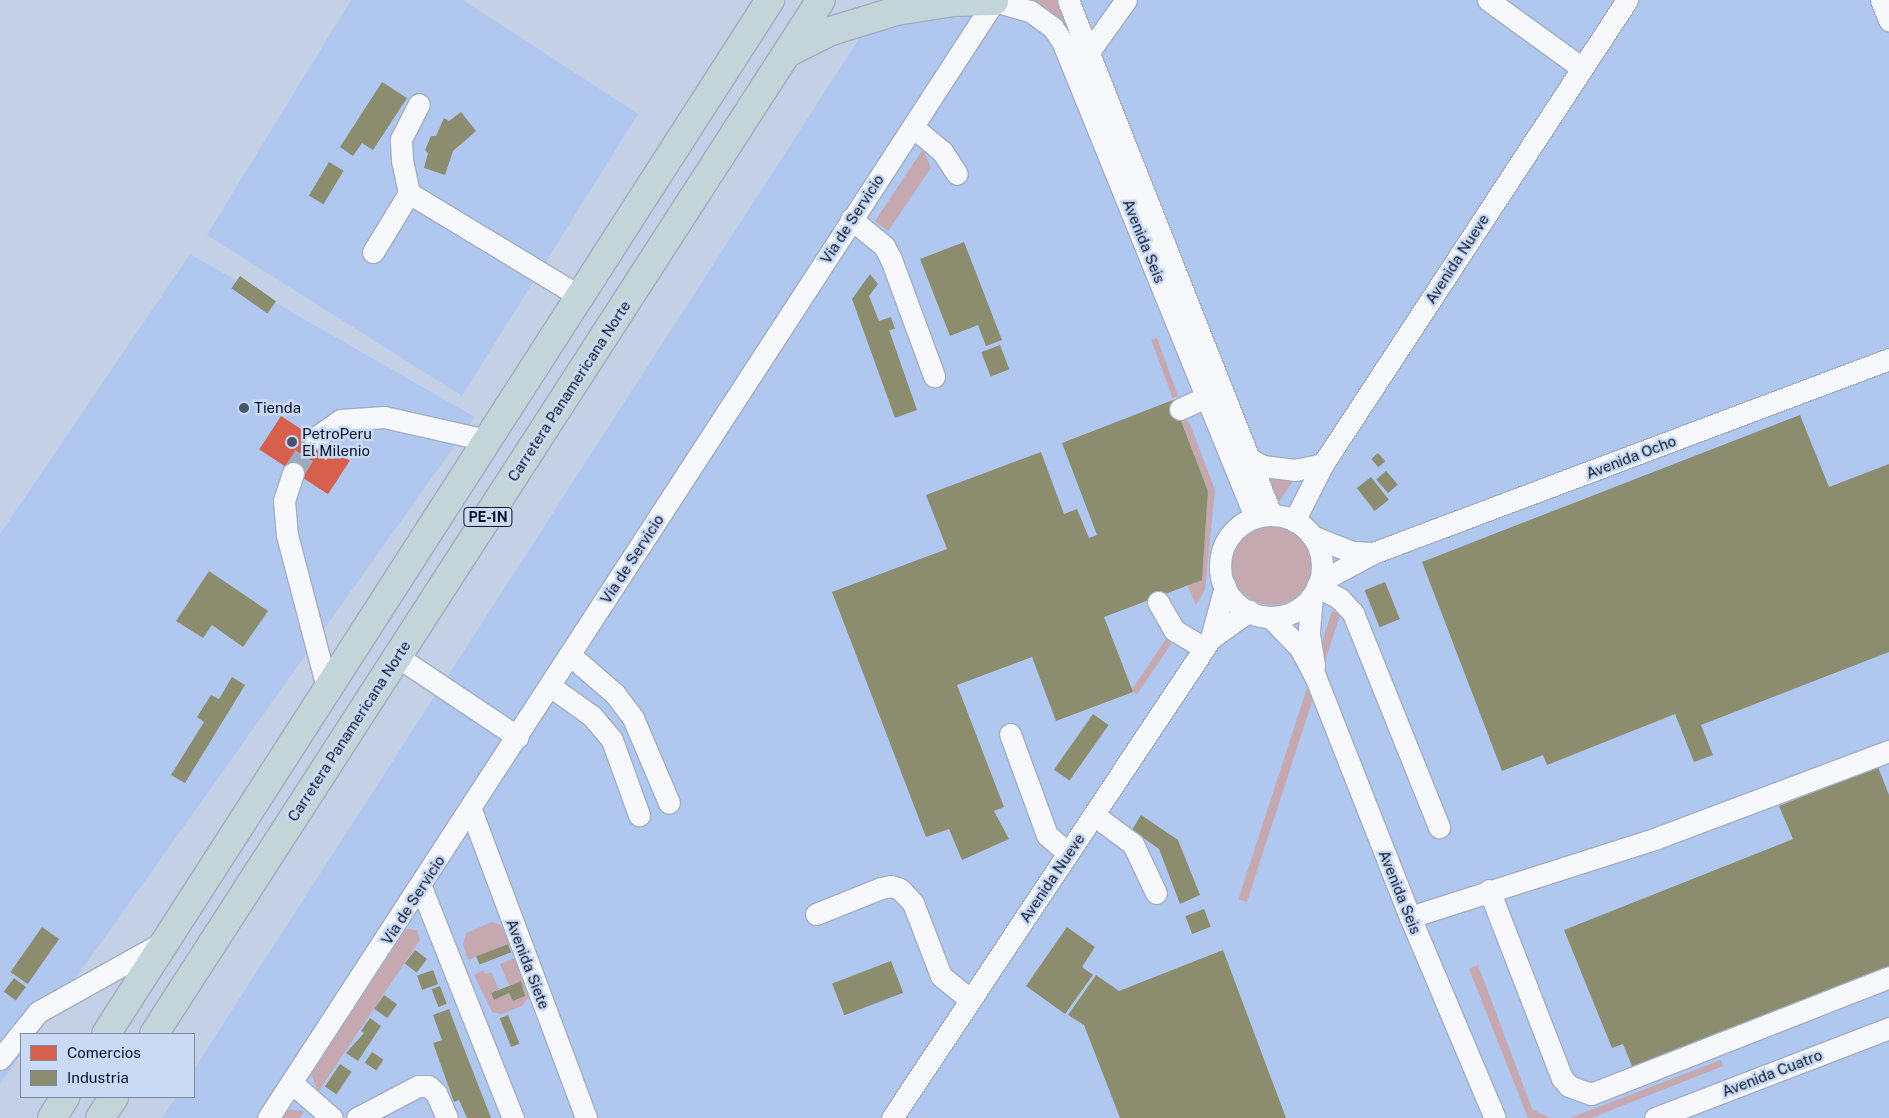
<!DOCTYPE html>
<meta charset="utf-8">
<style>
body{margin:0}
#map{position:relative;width:1889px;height:1118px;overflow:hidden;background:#c4d0e6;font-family:"Public Sans",sans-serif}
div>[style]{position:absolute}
.built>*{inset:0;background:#b0c7f0}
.green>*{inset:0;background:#c6a8b1;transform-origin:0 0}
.round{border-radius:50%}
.shops>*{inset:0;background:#d6604d;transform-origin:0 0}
.industry>*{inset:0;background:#8c8c6e;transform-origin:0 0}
.minor-tunnel>*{height:21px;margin-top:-10.5px;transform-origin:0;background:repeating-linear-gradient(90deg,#9eaac0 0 21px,transparent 0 32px)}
.roads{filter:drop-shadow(1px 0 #a1adc3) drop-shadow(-1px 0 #a1adc3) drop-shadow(0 1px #a1adc3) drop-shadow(0 -1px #a1adc3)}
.minor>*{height:21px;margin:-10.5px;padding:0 10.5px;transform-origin:10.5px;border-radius:10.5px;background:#f6f8fb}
.minor>.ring{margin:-10.5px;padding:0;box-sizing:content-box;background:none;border:21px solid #f6f8fb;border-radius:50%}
.highway>*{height:28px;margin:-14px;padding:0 14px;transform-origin:14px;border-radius:14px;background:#c4d5d9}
.dots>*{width:14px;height:14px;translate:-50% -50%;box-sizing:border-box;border:2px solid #cad9f4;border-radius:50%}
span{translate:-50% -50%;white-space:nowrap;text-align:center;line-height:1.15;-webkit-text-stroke:5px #cad9f4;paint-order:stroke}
.shield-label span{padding:1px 4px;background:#cad9f4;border:1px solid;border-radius:4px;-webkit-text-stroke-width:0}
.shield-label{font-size:14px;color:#061228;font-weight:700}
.street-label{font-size:15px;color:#061228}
.poi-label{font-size:15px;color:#061228}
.left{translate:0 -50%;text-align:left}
.legend{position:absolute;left:20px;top:1033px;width:175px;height:65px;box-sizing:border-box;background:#cad9f4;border:1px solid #7c89a2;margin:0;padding:6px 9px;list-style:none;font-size:15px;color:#061228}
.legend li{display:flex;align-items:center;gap:10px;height:25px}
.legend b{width:25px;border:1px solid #7c89a2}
</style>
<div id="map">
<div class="built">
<i style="clip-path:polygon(351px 0,463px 0,638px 114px,462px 396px,207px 235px)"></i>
<i style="clip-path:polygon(884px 0,1889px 0,1889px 1118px,162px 1118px,176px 1097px,194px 1097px,194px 1069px)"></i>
<i style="clip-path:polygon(190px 254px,475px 417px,36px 1034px,21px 1034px,21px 1054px,0 1084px,0 534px)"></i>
</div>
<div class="green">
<i style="clip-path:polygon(1034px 0,1060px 0,1075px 40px,1059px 20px)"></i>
<i style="clip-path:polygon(923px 149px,931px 168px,888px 231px,875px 221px)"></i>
<i style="left:1157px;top:338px;width:62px;height:6px;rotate:70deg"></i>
<i style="clip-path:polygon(1184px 419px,1190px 424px,1215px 490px,1205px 590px,1196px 605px,1187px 585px,1202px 579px,1208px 491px,1181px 420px)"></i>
<i style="clip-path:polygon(1266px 477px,1293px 481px,1278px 503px,1276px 503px)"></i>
<i class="round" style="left:1231px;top:523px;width:82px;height:82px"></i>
<i style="left:1332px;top:611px;width:9px;height:303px;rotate:18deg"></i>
<i style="left:1166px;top:639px;width:7px;height:62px;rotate:34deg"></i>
<i style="clip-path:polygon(492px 922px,501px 925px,509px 943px,468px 960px,463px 945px,466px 933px)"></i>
<i style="clip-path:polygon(406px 929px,417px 930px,420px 940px,318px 1092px,311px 1074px)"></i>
<i style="clip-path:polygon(516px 957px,530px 993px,528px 998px,522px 1006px,502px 1014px,492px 1012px,474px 975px,483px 970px,485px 974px,491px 972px,499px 989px,491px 993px,494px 999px,509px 993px,513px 1001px,525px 996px,521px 981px,509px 985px,500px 964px)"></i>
<i style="clip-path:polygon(1478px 965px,1532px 1109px,1550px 1118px,1528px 1118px,1469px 969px)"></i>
<i style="clip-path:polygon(1721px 1060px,1723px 1066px,1591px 1118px,1570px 1118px)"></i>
<i style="clip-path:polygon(288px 1110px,293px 1110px,304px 1111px,300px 1118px,281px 1118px)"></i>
</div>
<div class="shops">
<i style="left:281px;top:416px;width:82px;height:40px;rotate:33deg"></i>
</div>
<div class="industry">
<i style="clip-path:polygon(382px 82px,407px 98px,373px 150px,362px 143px,353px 156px,340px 147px)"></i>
<i style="clip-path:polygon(461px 112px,476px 131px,453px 151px,445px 175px,424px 168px,428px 153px,425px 150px,431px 136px,436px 136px,444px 118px,449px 121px)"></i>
<i style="left:329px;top:162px;width:17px;height:39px;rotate:31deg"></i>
<i style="clip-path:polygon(964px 242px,1002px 340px,986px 346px,978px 325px,950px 336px,920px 259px)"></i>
<i style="clip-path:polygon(870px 274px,878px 284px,869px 296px,879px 321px,891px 317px,895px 329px,889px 330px,917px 410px,895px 418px,852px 299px)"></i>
<i style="left:240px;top:276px;width:44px;height:15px;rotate:35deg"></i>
<i style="left:1000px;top:345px;width:26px;height:20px;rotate:69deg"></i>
<i style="clip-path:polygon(1173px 400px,1208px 491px,1202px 580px,1104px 617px,1133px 692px,1056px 721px,1032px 657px,957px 685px,1004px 807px,994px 811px,1009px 839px,962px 860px,949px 829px,926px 837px,832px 592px,947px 549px,926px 495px,1041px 452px,1064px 514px,1077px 509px,1089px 538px,1097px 535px,1062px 443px)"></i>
<i style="clip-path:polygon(1800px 415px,1829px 487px,1889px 464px,1889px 652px,1701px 725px,1713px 755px,1694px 762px,1675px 714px,1547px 765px,1543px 755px,1502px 771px,1422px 562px)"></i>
<i style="left:1378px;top:453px;width:11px;height:9px;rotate:49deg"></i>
<i style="left:1386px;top:471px;width:18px;height:13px;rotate:49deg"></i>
<i style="left:1371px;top:477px;width:29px;height:18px;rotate:52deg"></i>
<i style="clip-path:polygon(209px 571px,268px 611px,243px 647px,212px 625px,203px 638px,176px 621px)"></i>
<i style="left:1385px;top:582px;width:40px;height:22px;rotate:68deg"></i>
<i style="clip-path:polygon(232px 677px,245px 685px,185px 783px,171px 775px,204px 722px,197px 717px,211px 695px,219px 699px)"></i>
<i style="left:1093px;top:714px;width:19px;height:68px;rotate:35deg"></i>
<i style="clip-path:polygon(1878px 767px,1889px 795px,1889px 969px,1634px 1071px,1623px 1044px,1612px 1048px,1564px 930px,1793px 839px,1779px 806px)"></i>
<i style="clip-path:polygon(1141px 815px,1178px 840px,1200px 895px,1180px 904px,1159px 849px,1132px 830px)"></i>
<i style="left:1204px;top:909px;width:19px;height:20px;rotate:69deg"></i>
<i style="left:42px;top:927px;width:21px;height:55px;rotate:35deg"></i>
<i style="clip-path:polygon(1067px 927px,1095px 947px,1082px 967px,1093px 975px,1065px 1014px,1026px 986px)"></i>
<i style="left:508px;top:944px;width:9px;height:34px;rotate:69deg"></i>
<i style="left:415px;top:950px;width:15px;height:17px;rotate:37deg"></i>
<i style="clip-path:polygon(1223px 950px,1286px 1118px,1120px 1118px,1084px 1025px,1068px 1015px,1096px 975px,1119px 991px)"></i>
<i style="left:891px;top:961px;width:34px;height:63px;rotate:69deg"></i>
<i style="left:433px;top:970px;width:15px;height:17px;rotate:70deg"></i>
<i style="left:14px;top:978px;width:15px;height:17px;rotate:37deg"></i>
<i style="clip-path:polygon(521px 981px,525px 996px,513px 1001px,509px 993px,494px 1000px,491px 993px)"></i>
<i style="left:440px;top:986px;width:19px;height:9px;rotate:69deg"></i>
<i style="left:384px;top:995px;width:16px;height:17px;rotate:35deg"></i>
<i style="clip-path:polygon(449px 1009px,458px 1033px,491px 1118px,467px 1118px,459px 1100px,454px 1102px,433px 1043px,442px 1040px,433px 1015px)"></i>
<i style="left:508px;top:1015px;width:31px;height:9px;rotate:68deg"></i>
<i style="clip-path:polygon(370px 1018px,381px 1026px,358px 1061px,346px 1053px,364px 1033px,361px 1031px)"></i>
<i style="left:372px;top:1052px;width:14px;height:13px;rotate:34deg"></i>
<i style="left:340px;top:1064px;width:14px;height:27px;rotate:34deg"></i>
</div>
<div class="minor-tunnel">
<i style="left:293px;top:473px;width:41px;rotate:-57.8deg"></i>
</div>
<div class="roads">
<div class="minor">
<i style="left:1068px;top:0;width:553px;rotate:68.45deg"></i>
<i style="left:1488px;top:0;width:116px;rotate:35.9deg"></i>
<i style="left:1881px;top:0;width:22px;rotate:68deg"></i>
<i style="left:994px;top:1px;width:37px;rotate:16deg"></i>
<i style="left:1030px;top:11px;width:29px;rotate:36deg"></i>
<i style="left:1053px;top:28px;width:16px;rotate:55deg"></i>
<i style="left:1062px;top:41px;width:514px;rotate:67.93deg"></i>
<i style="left:1088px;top:53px;width:65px;rotate:-54.4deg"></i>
<i style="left:913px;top:127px;width:38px;rotate:40deg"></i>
<i style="left:942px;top:151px;width:27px;rotate:57deg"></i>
<i style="left:409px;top:193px;width:199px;rotate:31.2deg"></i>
<i style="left:851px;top:219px;width:43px;rotate:39.3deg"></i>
<i style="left:884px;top:246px;width:15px;rotate:62deg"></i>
<i style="left:891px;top:259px;width:125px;rotate:69.8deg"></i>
<i style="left:373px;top:252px;width:69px;rotate:-58.6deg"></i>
<i style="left:409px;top:193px;width:34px;rotate:-102deg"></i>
<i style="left:402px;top:160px;width:21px;rotate:-93deg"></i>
<i style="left:401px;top:139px;width:39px;rotate:-63deg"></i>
<i style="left:1180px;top:409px;width:45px;rotate:-24.9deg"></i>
<i style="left:315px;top:438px;width:32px;rotate:-35deg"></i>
<i style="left:341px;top:420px;width:43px;rotate:-4deg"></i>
<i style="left:384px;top:417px;width:105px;rotate:12.7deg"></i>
<i style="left:1242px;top:455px;width:24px;rotate:28deg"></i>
<i style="left:1263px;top:466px;width:32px;rotate:7deg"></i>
<i style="left:1295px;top:470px;width:29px;rotate:-12deg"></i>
<i style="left:293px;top:473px;width:29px;rotate:108deg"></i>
<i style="left:284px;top:501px;width:34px;rotate:85deg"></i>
<i style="left:287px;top:535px;width:158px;rotate:75.3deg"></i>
<i class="ring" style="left:1220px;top:515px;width:81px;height:81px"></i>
<i style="left:1294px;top:521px;width:64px;rotate:-63deg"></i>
<i style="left:1323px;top:464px;width:555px;rotate:-56.77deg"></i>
<i style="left:1312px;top:536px;width:43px;rotate:21.8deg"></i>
<i style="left:1352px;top:552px;width:21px;rotate:3deg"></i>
<i style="left:1319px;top:582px;width:61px;rotate:-28.2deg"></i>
<i style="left:1373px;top:553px;width:551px;rotate:-20.6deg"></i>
<i style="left:1317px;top:586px;width:26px;rotate:29deg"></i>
<i style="left:1340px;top:599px;width:19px;rotate:47deg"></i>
<i style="left:1353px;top:613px;width:231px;rotate:68.1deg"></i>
<i style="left:1312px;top:596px;width:38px;rotate:95deg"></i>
<i style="left:1309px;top:634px;width:32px;rotate:81deg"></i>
<i style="left:1158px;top:602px;width:32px;rotate:60deg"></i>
<i style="left:1174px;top:630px;width:35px;rotate:31deg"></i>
<i style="left:1270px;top:617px;width:43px;rotate:45.9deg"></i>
<i style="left:1300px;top:648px;width:32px;rotate:62deg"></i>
<i style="left:1315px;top:676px;width:259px;rotate:68.5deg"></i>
<i style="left:1410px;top:917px;width:218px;rotate:67.1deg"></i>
<i style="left:1211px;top:638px;width:54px;rotate:-74.9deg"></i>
<i style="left:570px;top:655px;width:60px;rotate:40.9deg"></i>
<i style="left:615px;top:694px;width:30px;rotate:53deg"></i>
<i style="left:633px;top:718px;width:92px;rotate:67deg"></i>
<i style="left:398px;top:657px;width:144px;rotate:33.7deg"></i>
<i style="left:550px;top:686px;width:52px;rotate:35.5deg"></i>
<i style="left:592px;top:716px;width:31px;rotate:50deg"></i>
<i style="left:612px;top:740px;width:80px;rotate:70.2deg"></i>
<i style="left:1010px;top:734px;width:108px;rotate:69.9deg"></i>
<i style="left:1047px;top:835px;width:28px;rotate:41deg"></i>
<i style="left:471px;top:810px;width:329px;rotate:69.5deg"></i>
<i style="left:1094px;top:815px;width:49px;rotate:36.6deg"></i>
<i style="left:1133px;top:844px;width:54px;rotate:64.9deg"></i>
<i style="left:421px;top:887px;width:249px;rotate:68.3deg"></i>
<i style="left:1489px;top:890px;width:202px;rotate:68.8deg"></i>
<i style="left:1562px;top:1078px;width:11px;rotate:49deg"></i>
<i style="left:1569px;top:1086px;width:23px;rotate:20deg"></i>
<i style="left:1591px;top:1094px;width:320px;rotate:-21.4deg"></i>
<i style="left:816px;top:914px;width:70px;rotate:-21.8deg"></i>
<i style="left:881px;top:888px;width:10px;rotate:-11deg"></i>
<i style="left:891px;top:886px;width:9px;rotate:18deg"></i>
<i style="left:900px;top:889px;width:19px;rotate:47deg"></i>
<i style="left:913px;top:903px;width:78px;rotate:69deg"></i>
<i style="left:941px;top:976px;width:38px;rotate:39deg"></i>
<i style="left:1410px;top:917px;width:259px;rotate:-17.7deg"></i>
<i style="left:1657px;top:838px;width:248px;rotate:-20.6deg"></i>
<i style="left:0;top:1059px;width:60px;rotate:-51deg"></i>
<i style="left:38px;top:1012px;width:142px;rotate:-29.1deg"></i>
<i style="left:292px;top:1083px;width:53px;rotate:41.2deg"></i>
<i style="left:268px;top:1118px;width:1334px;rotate:-56.97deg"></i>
<i style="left:357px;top:1118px;width:69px;rotate:-27.7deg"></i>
<i style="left:418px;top:1086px;width:10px"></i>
<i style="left:428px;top:1086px;width:11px;rotate:41deg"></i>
<i style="left:436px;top:1093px;width:27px;rotate:66deg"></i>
<i style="left:892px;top:1118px;width:576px;rotate:-56.39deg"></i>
<i style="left:1211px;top:638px;width:47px;rotate:-35.4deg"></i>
<i style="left:1655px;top:1118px;width:251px;rotate:-21deg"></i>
</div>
<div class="highway">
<i style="left:787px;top:53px;width:49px;rotate:-26.6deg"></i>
<i style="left:831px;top:31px;width:68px;rotate:-17.1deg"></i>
<i style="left:896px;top:11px;width:58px;rotate:-9deg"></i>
<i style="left:953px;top:2px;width:41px;rotate:-1.4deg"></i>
<i style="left:106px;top:1034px;width:1229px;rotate:-57.29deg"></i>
<i style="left:154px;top:1034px;width:1230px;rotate:-57.18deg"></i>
<i style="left:52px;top:1118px;width:25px;rotate:-58deg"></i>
<i style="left:100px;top:1118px;width:25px;rotate:-56deg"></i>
</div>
</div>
<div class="dots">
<i style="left:244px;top:408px;background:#48546a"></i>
<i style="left:292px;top:442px;background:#48546a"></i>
</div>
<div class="shield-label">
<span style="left:488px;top:517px">PE-1N</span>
</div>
<div class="street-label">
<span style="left:852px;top:219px;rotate:-57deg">Vía de Servicio</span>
<span style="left:1144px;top:241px;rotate:68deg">Avenida Seis</span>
<span style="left:1457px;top:259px;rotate:-57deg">Avenida Nueve</span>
<span style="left:569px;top:391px;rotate:-57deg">Carretera Panamericana Norte</span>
<span style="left:1631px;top:457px;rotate:-21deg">Avenida Ocho</span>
<span style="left:632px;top:559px;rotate:-57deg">Vía de Servicio</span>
<span style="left:349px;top:731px;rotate:-57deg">Carretera Panamericana Norte</span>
<span style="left:1052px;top:878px;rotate:-56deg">Avenida Nueve</span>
<span style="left:1400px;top:892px;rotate:68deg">Avenida Seis</span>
<span style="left:413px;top:900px;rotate:-57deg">Vía de Servicio</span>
<span style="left:528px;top:964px;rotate:69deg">Avenida Siete</span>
<span style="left:1772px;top:1073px;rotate:-21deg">Avenida Cuatro</span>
</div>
<div class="poi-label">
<span class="left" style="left:254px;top:408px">Tienda</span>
<span class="left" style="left:302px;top:442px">PetroPeru<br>El Milenio</span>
</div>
<ul class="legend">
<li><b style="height:14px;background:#d6604d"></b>Comercios</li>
<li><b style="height:14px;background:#8c8c6e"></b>Industria</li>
</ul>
</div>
